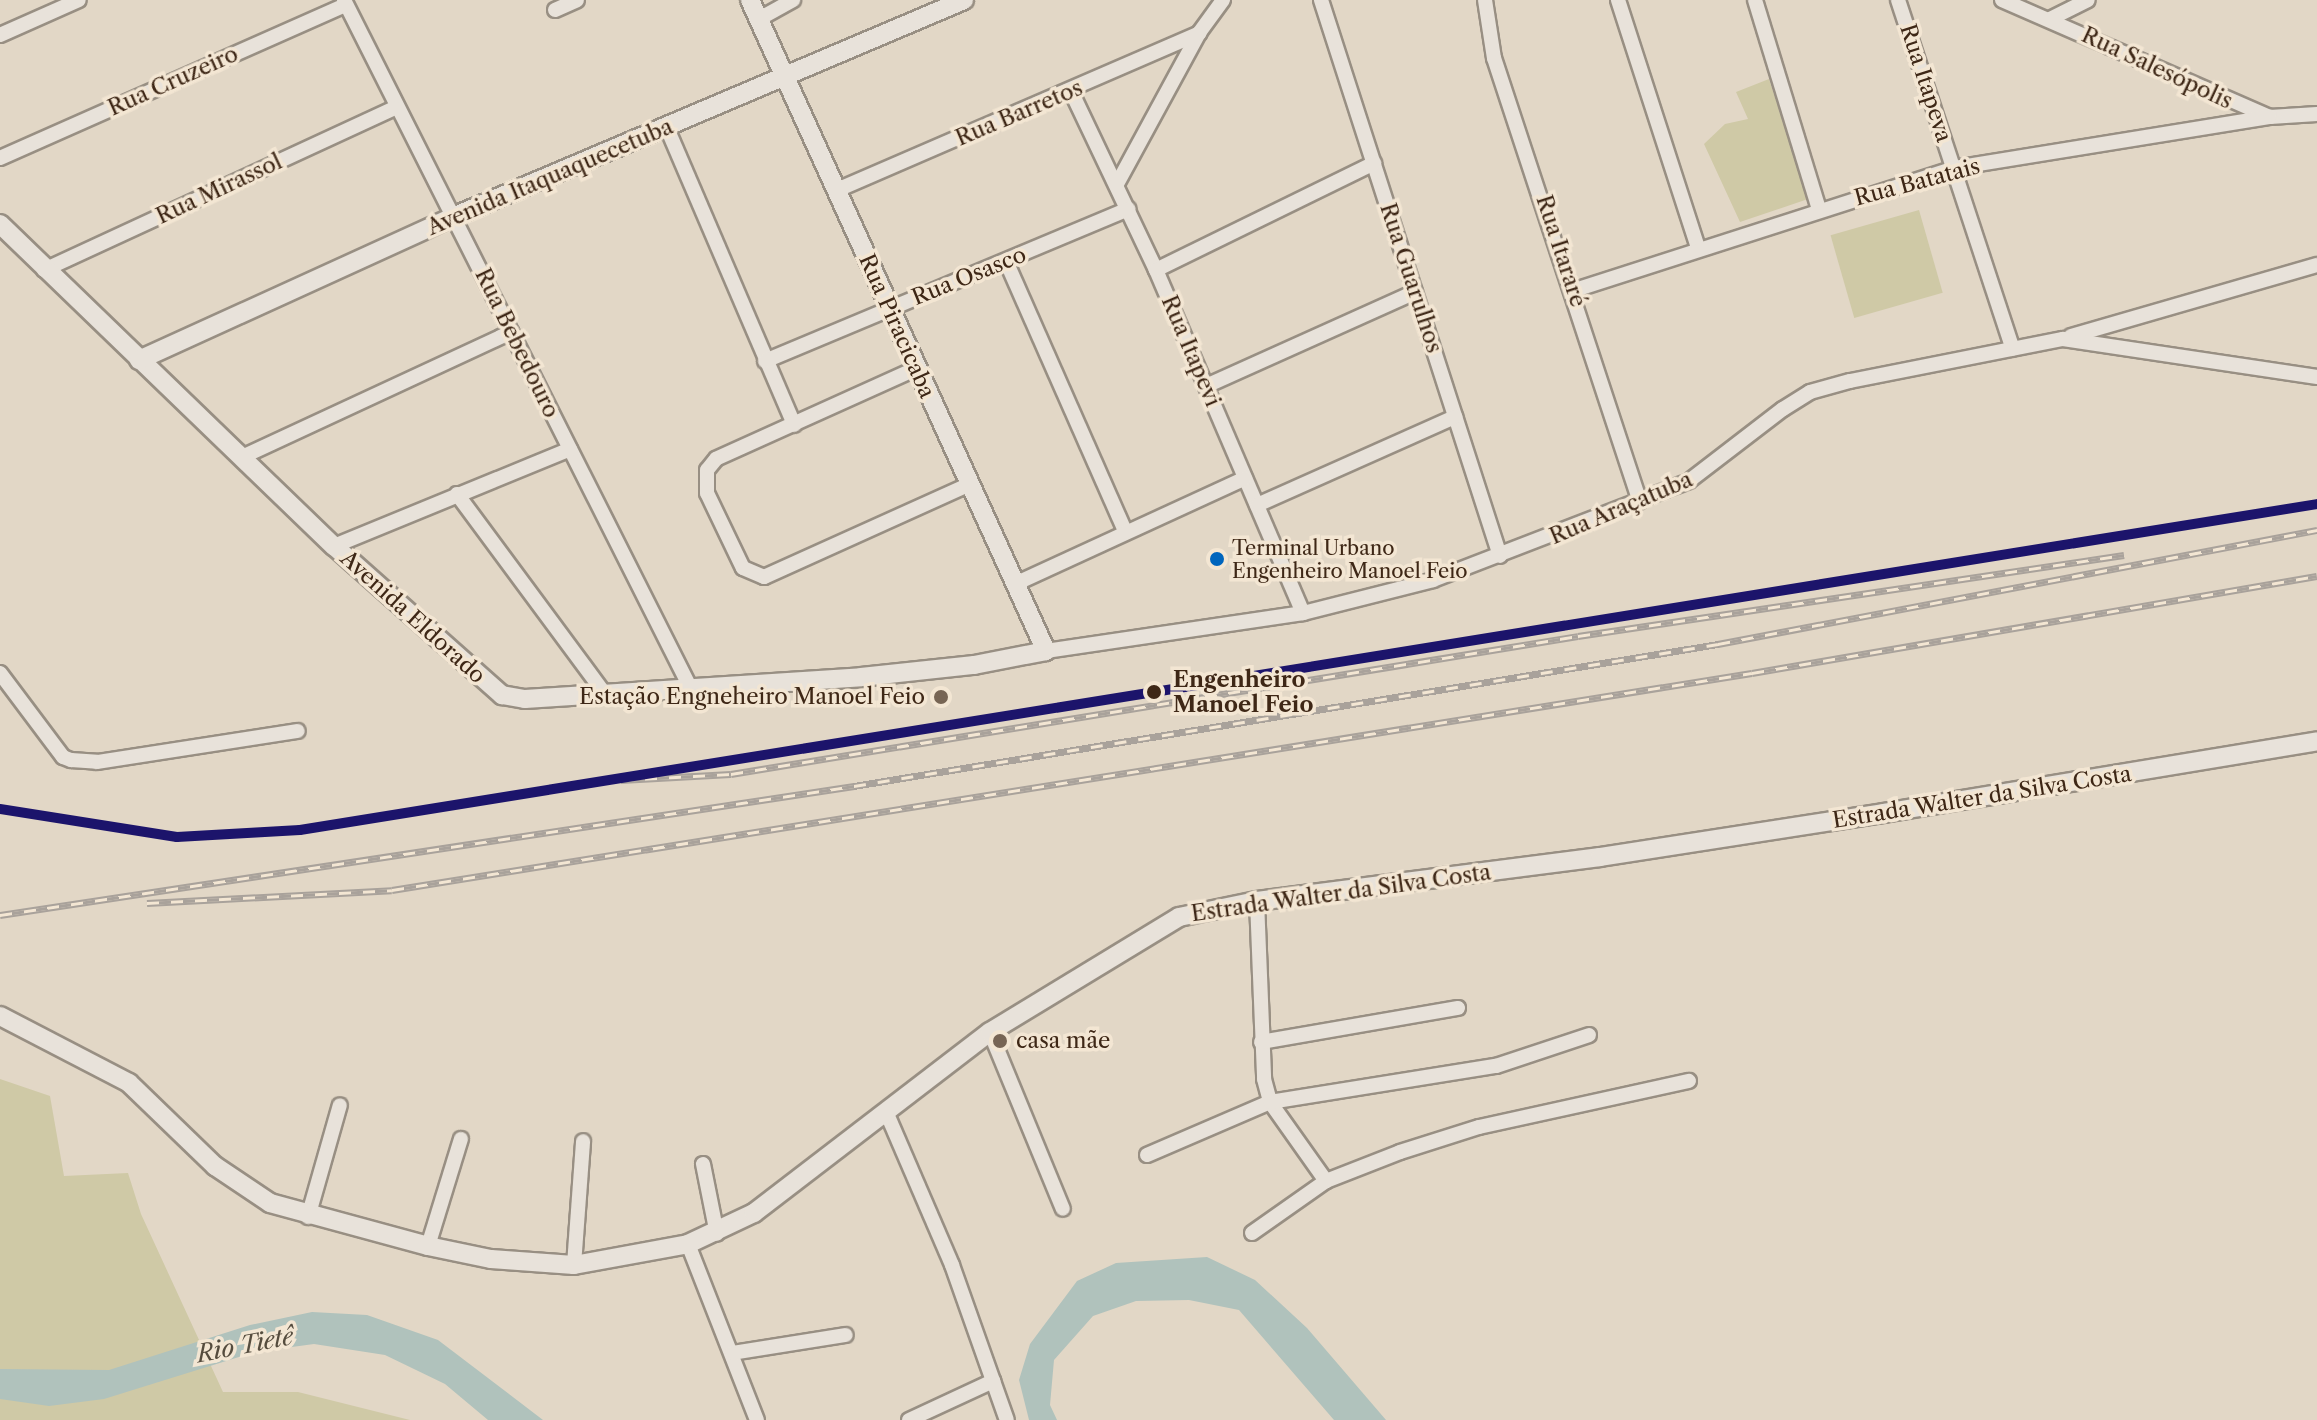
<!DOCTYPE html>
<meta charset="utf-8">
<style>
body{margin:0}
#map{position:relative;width:2317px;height:1420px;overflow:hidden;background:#e2d7c6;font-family:"Libre Caslon Text",serif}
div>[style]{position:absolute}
.green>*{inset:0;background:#cfc9a6;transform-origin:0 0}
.water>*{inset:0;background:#b0c2bc}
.roads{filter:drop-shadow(2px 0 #988f83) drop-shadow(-2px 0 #988f83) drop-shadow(0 2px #988f83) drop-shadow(0 -2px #988f83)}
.minor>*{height:14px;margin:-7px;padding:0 7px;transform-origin:7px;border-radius:7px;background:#e8e2da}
.tertiary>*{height:18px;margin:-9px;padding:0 9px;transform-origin:9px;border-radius:9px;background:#e8e2da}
.rail>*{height:7px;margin-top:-3.5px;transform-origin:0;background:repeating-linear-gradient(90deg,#f3e6d3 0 12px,#a9a29b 0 24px);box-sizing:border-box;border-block:2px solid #a9a29b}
.rail-1>*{height:10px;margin:-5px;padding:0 5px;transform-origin:5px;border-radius:5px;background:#1c146b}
.dots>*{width:22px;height:22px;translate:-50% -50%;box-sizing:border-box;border:4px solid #f3e6d3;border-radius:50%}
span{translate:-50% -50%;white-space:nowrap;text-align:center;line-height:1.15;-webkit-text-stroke:7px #f3e6d3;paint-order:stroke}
.bus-label{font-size:20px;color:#3e2716}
.left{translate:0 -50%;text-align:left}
.street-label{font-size:22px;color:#3e2716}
.stop-label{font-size:22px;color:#3e2716;font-weight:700}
.poi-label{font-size:22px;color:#3e2716}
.right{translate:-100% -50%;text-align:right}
.water-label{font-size:24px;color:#554c3e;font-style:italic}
</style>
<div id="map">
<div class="green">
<i style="clip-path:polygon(1769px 79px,1808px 199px,1740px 222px,1704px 144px,1725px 124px,1748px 119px,1736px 92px)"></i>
<i style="left:1919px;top:210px;width:86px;height:92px;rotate:74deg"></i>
<i style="clip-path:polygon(0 1079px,50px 1096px,64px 1176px,128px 1173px,141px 1214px,223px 1392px,298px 1392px,410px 1420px,0 1420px)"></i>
</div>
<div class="water">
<i style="clip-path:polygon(1207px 1257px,1255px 1280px,1307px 1328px,1386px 1420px,1334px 1420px,1239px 1310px,1189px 1300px,1136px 1301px,1093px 1316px,1054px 1360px,1050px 1405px,1057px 1420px,1029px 1420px,1019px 1380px,1030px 1344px,1077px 1281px,1116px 1263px)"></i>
<i style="clip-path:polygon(312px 1312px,367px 1315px,438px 1340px,543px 1420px,488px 1420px,445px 1384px,385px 1355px,314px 1344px,255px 1352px,104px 1399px,49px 1406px,0 1399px,0 1369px,109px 1370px,250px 1325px)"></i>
</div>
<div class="roads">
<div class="minor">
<i style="left:344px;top:0;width:769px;rotate:63.27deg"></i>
<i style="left:1321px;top:0;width:584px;rotate:72.15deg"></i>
<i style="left:1485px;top:0;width:59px;rotate:81.2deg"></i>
<i style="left:1494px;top:58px;width:467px;rotate:71.8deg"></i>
<i style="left:1618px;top:0;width:261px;rotate:72.1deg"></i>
<i style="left:1755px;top:0;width:219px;rotate:73deg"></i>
<i style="left:1898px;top:0;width:367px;rotate:71.8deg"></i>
<i style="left:2002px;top:0;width:292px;rotate:23.6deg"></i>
<i style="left:2270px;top:117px;width:47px;rotate:-3.7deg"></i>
<i style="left:555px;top:10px;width:24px;rotate:-24deg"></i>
<i style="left:759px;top:19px;width:39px;rotate:-29deg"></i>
<i style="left:2050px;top:19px;width:42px;rotate:-26.6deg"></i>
<i style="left:0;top:35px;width:86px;rotate:-23.9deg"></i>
<i style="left:1071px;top:91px;width:198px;rotate:64.6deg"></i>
<i style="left:1156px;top:270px;width:373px;rotate:66.8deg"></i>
<i style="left:667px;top:128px;width:323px;rotate:66.8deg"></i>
<i style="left:0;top:158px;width:378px;rotate:-23.9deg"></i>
<i style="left:1117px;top:184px;width:172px;rotate:-61.5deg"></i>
<i style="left:1199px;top:33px;width:41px;rotate:-54deg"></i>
<i style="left:837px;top:190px;width:395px;rotate:-23.4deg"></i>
<i style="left:1006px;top:261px;width:295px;rotate:66.2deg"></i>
<i style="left:44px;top:270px;width:386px;rotate:-24.8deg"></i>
<i style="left:1156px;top:270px;width:243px;rotate:-26.1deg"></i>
<i style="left:1575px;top:290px;width:398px;rotate:-17.8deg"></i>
<i style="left:1954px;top:168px;width:320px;rotate:-9.2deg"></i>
<i style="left:2071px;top:336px;width:256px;rotate:-16.1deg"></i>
<i style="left:765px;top:361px;width:394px;rotate:-22.7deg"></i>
<i style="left:915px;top:369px;width:218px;rotate:155.7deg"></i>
<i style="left:716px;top:459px;width:14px;rotate:129deg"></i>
<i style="left:707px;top:470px;width:23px;rotate:90deg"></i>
<i style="left:707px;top:493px;width:83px;rotate:64.4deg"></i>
<i style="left:743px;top:568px;width:23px;rotate:23deg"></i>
<i style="left:764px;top:577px;width:224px;rotate:-24.3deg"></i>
<i style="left:1206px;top:386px;width:229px;rotate:-24.2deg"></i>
<i style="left:242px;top:457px;width:297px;rotate:-24.9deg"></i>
<i style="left:457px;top:494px;width:247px;rotate:53.5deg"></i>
<i style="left:1257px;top:505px;width:217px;rotate:-24deg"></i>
<i style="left:334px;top:546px;width:255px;rotate:-22.3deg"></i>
<i style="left:1015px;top:584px;width:253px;rotate:-24.7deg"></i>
<i style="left:1046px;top:651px;width:260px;rotate:-8.4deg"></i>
<i style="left:1303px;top:613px;width:134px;rotate:-14.2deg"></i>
<i style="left:1433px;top:580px;width:274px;rotate:-21.1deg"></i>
<i style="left:1689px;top:481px;width:118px;rotate:-37.5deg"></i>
<i style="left:1783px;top:409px;width:32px;rotate:-32deg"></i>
<i style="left:1810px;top:392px;width:41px;rotate:-15.4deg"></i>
<i style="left:1850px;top:381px;width:217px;rotate:-11.2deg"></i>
<i style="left:2063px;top:339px;width:257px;rotate:8.5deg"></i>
<i style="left:0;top:673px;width:105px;rotate:53.1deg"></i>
<i style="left:63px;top:757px;width:9px;rotate:21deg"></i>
<i style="left:71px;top:760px;width:26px;rotate:4deg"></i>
<i style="left:97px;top:762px;width:203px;rotate:-8.8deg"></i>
<i style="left:1257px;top:901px;width:178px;rotate:87.7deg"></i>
<i style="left:1264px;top:1079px;width:24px;rotate:75deg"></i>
<i style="left:1270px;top:1102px;width:97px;rotate:54.7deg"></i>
<i style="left:990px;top:1032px;width:191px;rotate:67.6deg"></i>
<i style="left:1261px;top:1042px;width:200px;rotate:-9.8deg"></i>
<i style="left:887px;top:1114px;width:164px;rotate:66.7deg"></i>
<i style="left:952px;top:1265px;width:164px;rotate:70.5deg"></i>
<i style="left:1147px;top:1155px;width:134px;rotate:-23.3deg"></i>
<i style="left:1270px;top:1102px;width:229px;rotate:-9.1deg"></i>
<i style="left:1496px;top:1066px;width:98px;rotate:-18.4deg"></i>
<i style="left:703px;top:1164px;width:71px;rotate:78.7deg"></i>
<i style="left:308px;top:1217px;width:116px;rotate:-74.1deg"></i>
<i style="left:1252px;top:1233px;width:90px;rotate:-35.1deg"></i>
<i style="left:1326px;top:1181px;width:79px;rotate:-21.4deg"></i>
<i style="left:1400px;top:1152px;width:83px;rotate:-17.6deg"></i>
<i style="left:1479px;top:1127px;width:215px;rotate:-12.4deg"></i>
<i style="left:688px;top:1244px;width:189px;rotate:68.6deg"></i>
<i style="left:428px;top:1246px;width:112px;rotate:-72.9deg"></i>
<i style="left:574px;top:1265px;width:124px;rotate:-85.8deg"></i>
<i style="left:732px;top:1353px;width:115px;rotate:-9deg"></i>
<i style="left:909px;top:1420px;width:93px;rotate:-24.9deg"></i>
</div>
<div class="tertiary">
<i style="left:0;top:224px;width:464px;rotate:44deg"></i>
<i style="left:334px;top:546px;width:225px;rotate:41.6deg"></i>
<i style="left:502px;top:695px;width:23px;rotate:10deg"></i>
<i style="left:525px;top:699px;width:337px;rotate:-3.7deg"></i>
<i style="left:861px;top:677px;width:114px;rotate:-6.1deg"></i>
<i style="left:974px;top:665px;width:73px;rotate:-11deg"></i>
<i style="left:1046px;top:651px;width:715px;rotate:-114.45deg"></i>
<i style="left:139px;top:360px;width:347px;rotate:-24.5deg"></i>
<i style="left:455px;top:216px;width:553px;rotate:-22.99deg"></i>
<i style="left:0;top:1016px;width:145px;rotate:27.4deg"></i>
<i style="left:129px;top:1083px;width:120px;rotate:44deg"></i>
<i style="left:215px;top:1166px;width:66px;rotate:33.9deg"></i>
<i style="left:270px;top:1203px;width:164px;rotate:15.2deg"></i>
<i style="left:428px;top:1246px;width:64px;rotate:11.7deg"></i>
<i style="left:491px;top:1259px;width:83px;rotate:4.1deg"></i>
<i style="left:574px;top:1265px;width:116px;rotate:-10.4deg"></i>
<i style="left:688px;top:1244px;width:73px;rotate:-25.2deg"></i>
<i style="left:754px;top:1213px;width:297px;rotate:-37.5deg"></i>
<i style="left:990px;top:1032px;width:221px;rotate:-31.3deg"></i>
<i style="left:1179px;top:917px;width:80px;rotate:-11.6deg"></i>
<i style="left:1257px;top:901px;width:346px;rotate:-7.3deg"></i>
<i style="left:1600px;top:857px;width:287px;rotate:-8.8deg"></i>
<i style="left:1884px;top:813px;width:439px;rotate:-9.4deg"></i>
</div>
</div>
<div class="rail">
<i style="left:621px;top:780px;width:110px;rotate:-3.1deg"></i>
<i style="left:731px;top:774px;width:858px;rotate:-9.25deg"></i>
<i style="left:1578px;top:636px;width:552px;rotate:-8.44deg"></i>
<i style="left:147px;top:903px;width:245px;rotate:-3deg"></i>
<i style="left:392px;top:890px;width:1377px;rotate:-9.07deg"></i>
<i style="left:1752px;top:673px;width:573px;rotate:-9.74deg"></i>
<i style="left:0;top:915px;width:864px;rotate:-8.59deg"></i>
<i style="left:854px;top:786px;width:876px;rotate:-9.33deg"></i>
<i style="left:1718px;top:644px;width:610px;rotate:-10.78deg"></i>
</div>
<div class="rail-1">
<i style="left:0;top:809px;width:179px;rotate:9deg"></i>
<i style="left:177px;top:837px;width:123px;rotate:-3.3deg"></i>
<i style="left:300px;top:830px;width:2043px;rotate:-9.18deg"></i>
</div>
<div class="dots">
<i style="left:1217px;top:559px;background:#0065bd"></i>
<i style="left:1154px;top:692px;background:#3e2716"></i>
<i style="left:941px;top:697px;background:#776554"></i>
<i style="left:1000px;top:1041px;background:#776554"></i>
</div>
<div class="bus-label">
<span class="left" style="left:1232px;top:560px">Terminal Urbano<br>Engenheiro Manoel Feio</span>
</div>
<div class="street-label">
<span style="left:2157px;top:68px;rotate:25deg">Rua Salesópolis</span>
<span style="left:173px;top:81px;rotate:-24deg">Rua Cruzeiro</span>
<span style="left:1926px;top:83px;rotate:72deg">Rua Itapeva</span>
<span style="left:1019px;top:113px;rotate:-23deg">Rua Barretos</span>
<span style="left:550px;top:177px;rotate:-23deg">Avenida Itaquaquecetuba</span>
<span style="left:1917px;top:182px;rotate:-15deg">Rua Batatais</span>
<span style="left:219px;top:189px;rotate:-25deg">Rua Mirassol</span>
<span style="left:1561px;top:251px;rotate:72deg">Rua Itararé</span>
<span style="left:969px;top:276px;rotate:-22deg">Rua Osasco</span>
<span style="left:1411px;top:278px;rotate:72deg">Rua Guarulhos</span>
<span style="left:897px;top:326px;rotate:66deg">Rua Piracicaba</span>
<span style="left:517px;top:343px;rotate:64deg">Rua Bebedouro</span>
<span style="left:1191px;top:351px;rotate:67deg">Rua Itapevi</span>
<span style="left:1621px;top:508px;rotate:-23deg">Rua Araçatuba</span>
<span style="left:413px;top:617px;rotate:42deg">Avenida Eldorado</span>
<span style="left:1982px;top:797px;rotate:-9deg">Estrada Walter da Silva Costa</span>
<span style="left:1341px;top:893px;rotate:-8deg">Estrada Walter da Silva Costa</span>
</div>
<div class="stop-label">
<span class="left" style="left:1173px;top:692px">Engenheiro<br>Manoel Feio</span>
</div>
<div class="poi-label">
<span class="right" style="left:925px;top:697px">Estação Engneheiro Manoel Feio</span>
<span class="left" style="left:1016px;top:1041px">casa mãe</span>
</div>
<div class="water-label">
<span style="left:245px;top:1345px;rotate:-11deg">Rio Tietê</span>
</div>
</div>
